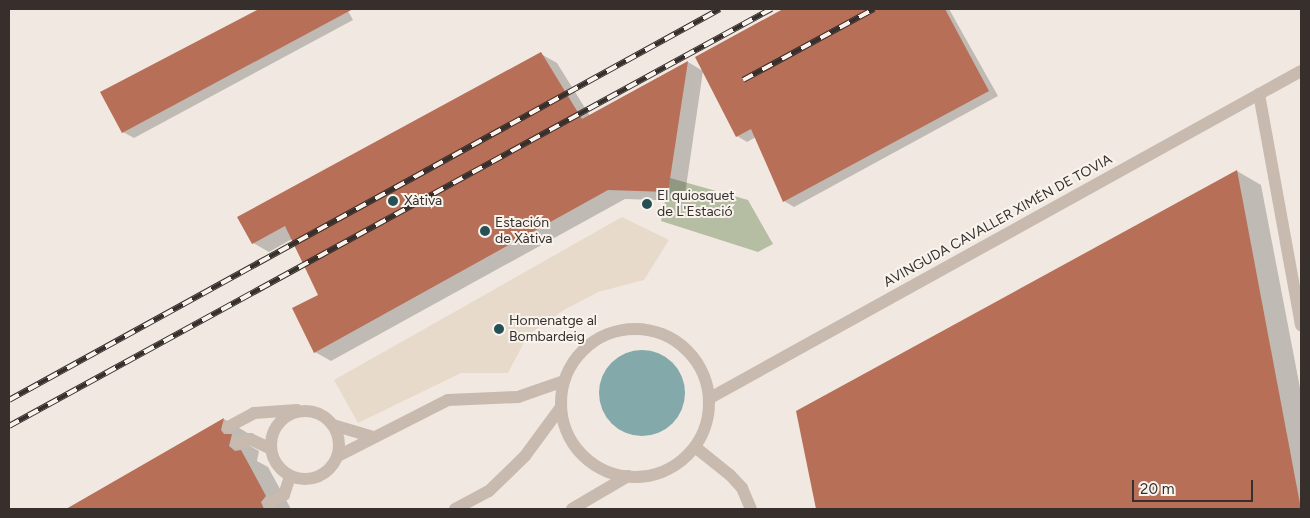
<!DOCTYPE html>
<meta charset="utf-8">
<style>
body{margin:0}
#map{position:relative;width:1310px;height:518px;overflow:hidden;background:#f1e9e1;font-family:Figtree,sans-serif}
div>[style]{position:absolute}
.green>*{inset:0;background:#b5bea3}
.plaza>*{inset:0;background:#e7daca}
.water>*{inset:0;background:#83a9aa}
.round{border-radius:50%}
.shadow>*{inset:0;background:#0003}
.building>*{inset:0;background:#b86f58}
.service>*{height:12px;margin:-6px;padding:0 6px;transform-origin:6px;border-radius:6px;background:#c8baae}
.service>.ring{margin:-6px;padding:0;box-sizing:content-box;background:none;border:12px solid #c8baae;border-radius:50%}
.minor>*{height:12px;margin:-6px;padding:0 6px;transform-origin:6px;border-radius:6px;background:#c8baae}
.tertiary>*{height:12px;margin:-6px;padding:0 6px;transform-origin:6px;border-radius:6px;background:#c8baae}
.tertiary>.ring{margin:-6px;padding:0;box-sizing:content-box;background:none;border:12px solid #c8baae;border-radius:50%}
.rail>*{height:5.5px;margin-top:-2.75px;transform-origin:0;background:repeating-linear-gradient(90deg,#f9f3ed 0 11px,#372f2c 0 22px);box-sizing:border-box;border-block:1px solid #372f2c}
.dots>*{width:14px;height:14px;translate:-50% -50%;box-sizing:border-box;border:2px solid #f9f3ed;border-radius:50%}
span{translate:-50% -50%;white-space:nowrap;text-align:center;line-height:1.15;-webkit-text-stroke:4px #f9f3ed;paint-order:stroke}
.poi-label{font-size:14px;color:#372f2c}
.left{translate:0 -50%;text-align:left}
.street-label{font-size:14px;color:#372f2c}
.frame{position:absolute;inset:0;border:10px solid #372f2c;pointer-events:none}
.scale{position:absolute;left:1132px;top:480px;width:121px;height:22px;box-sizing:border-box;border:2px solid #372f2c;border-top:0;padding-left:6px;font-size:15px;line-height:18px;white-space:nowrap;color:#372f2c;-webkit-text-stroke:4px #f9f3ed;paint-order:stroke}
</style>
<div id="map">
<div class="green">
<i style="clip-path:polygon(670px 178px,748px 200px,773px 244px,758px 252px,661px 221px)"></i>
</div>
<div class="plaza">
<i style="clip-path:polygon(622px 217px,669px 240px,644px 280px,598px 292px,564px 310px,528px 335px,508px 373px,461px 373px,358px 423px,334px 380px)"></i>
</div>
<div class="water">
<i class="round" style="left:599px;top:350px;width:86px;height:86px"></i>
</div>
<div class="shadow">
<i style="clip-path:polygon(262px 9px,347px 9px,353px 20px,134px 138px,123px 132px,102px 92px)"></i>
<i style="clip-path:polygon(785px 9px,949px 9px,998px 96px,794px 207px,784px 201px,756px 137px,747px 142px,737px 136px,697px 57px)"></i>
<i style="clip-path:polygon(541px 54px,557px 63px,590px 116px,688px 62px,703px 71px,684px 201px,625px 199px,331px 361px,315px 352px,319px 295px,292px 239px,269px 252px,253px 243px)"></i>
<i style="clip-path:polygon(1237px 171px,1261px 185px,1301px 393px,1301px 509px,817px 509px,797px 411px)"></i>
<i style="clip-path:polygon(224px 419px,251px 435px,248px 445px,259px 451px,257px 461px,268px 467px,291px 509px,68px 509px)"></i>
</div>
<div class="building">
<i style="clip-path:polygon(259px 9px,353px 9px,122px 133px,100px 92px)"></i>
<i style="clip-path:polygon(783px 9px,945px 9px,989px 91px,783px 202px,751px 129px,736px 137px,695px 57px)"></i>
<i style="clip-path:polygon(541px 52px,582px 119px,688px 61px,668px 192px,608px 190px,314px 353px,292px 308px,318px 295px,285px 226px,252px 244px,237px 217px)"></i>
<i style="clip-path:polygon(1237px 170px,1301px 509px,816px 509px,796px 411px)"></i>
<i style="clip-path:polygon(224px 418px,221px 430px,224px 434px,232px 434px,229px 446px,235px 451px,241px 450px,252px 470px,266px 496px,261px 502px,264px 509px,66px 509px)"></i>
</div>
<div class="service">
<i class="ring" style="left:271px;top:411px;width:56px;height:56px"></i>
<i style="left:333px;top:425px;width:42px;rotate:16.7deg"></i>
<i style="left:228px;top:427px;width:30px;rotate:-28deg"></i>
<i style="left:254px;top:413px;width:43px;rotate:-4deg"></i>
<i style="left:237px;top:443px;width:14px;rotate:-17deg"></i>
<i style="left:250px;top:439px;width:23px;rotate:25deg"></i>
<i style="left:338px;top:456px;width:123px;rotate:-27deg"></i>
<i style="left:448px;top:400px;width:70px;rotate:-2.5deg"></i>
<i style="left:518px;top:397px;width:49px;rotate:-19.2deg"></i>
<i style="left:269px;top:503px;width:17px;rotate:-28deg"></i>
<i style="left:284px;top:495px;width:20px;rotate:-72deg"></i>
</div>
<div class="minor">
<i style="left:1259px;top:94px;width:235px;rotate:79.7deg"></i>
<i style="left:455px;top:509px;width:38px;rotate:-28deg"></i>
<i style="left:489px;top:491px;width:50px;rotate:-44.2deg"></i>
<i style="left:525px;top:456px;width:61px;rotate:-53.7deg"></i>
<i style="left:572px;top:509px;width:65px;rotate:-30.5deg"></i>
</div>
<div class="tertiary">
<i class="ring" style="left:561px;top:329px;width:136px;height:136px"></i>
<i style="left:710px;top:398px;width:675px;rotate:-28.96deg"></i>
<i style="left:695px;top:447px;width:45px;rotate:38.7deg"></i>
<i style="left:730px;top:475px;width:18px;rotate:47deg"></i>
<i style="left:742px;top:488px;width:23px;rotate:67deg"></i>
</div>
<div class="rail">
<i style="left:743px;top:80px;width:149px;rotate:-28.5deg"></i>
<i style="left:9px;top:400px;width:811px;rotate:-28.81deg"></i>
<i style="left:9px;top:426px;width:869px;rotate:-28.69deg"></i>
</div>
<div class="dots">
<i style="left:393px;top:201px;background:#265154"></i>
<i style="left:647px;top:204px;background:#265154"></i>
<i style="left:485px;top:231px;background:#265154"></i>
<i style="left:499px;top:329px;background:#265154"></i>
</div>
<div class="poi-label">
<span class="left" style="left:657px;top:204px">El quiosquet<br>de L'Estació</span>
<span class="left" style="left:404px;top:201px">Xàtiva</span>
<span class="left" style="left:495px;top:231px">Estación<br>de Xàtiva</span>
<span class="left" style="left:509px;top:329px">Homenatge al<br>Bombardeig</span>
</div>
<div class="street-label">
<span style="left:998px;top:221px;rotate:-29deg">AVINGUDA CAVALLER XIMÉN DE TOVIA</span>
</div>
<div class="frame"></div>
<div class="scale">20 m</div>
</div>
